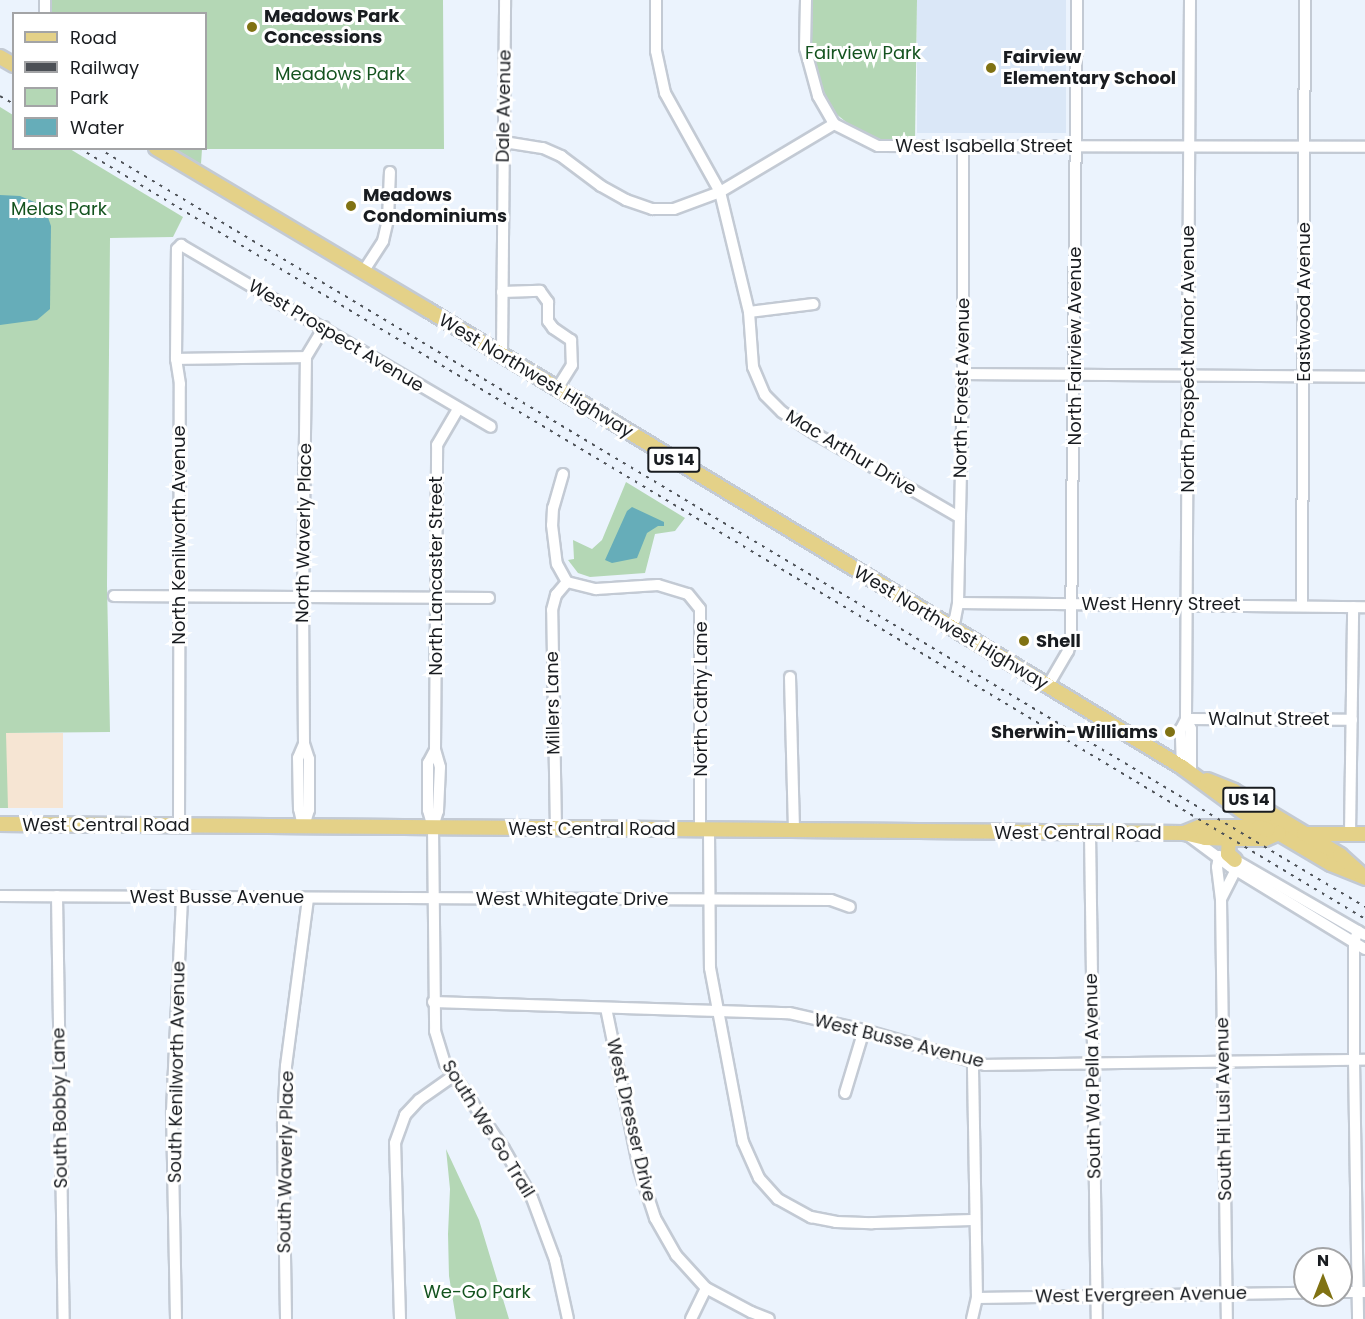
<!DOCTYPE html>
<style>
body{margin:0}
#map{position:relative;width:1365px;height:1319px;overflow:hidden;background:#ebf3fd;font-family:Poppins,sans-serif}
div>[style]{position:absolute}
.commercial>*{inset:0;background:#f6e5d3;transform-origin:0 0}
.built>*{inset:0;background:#dae7f7;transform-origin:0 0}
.green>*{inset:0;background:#b4d7b5}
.water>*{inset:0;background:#66adb9}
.roads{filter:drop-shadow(2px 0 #c3cad4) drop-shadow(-2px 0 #c3cad4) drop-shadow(0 2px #c3cad4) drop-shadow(0 -2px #c3cad4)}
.minor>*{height:10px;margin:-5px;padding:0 5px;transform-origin:5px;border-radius:5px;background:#fff}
.major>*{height:14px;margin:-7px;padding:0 7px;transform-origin:7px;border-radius:7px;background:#e4d188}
.rail>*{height:2px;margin-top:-1px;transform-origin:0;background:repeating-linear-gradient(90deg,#4c5056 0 3px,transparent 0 9px)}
.dots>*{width:16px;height:16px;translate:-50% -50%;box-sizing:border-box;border:3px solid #fff;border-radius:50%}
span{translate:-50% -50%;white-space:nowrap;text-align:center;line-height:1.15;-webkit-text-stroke:6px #fff;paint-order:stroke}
.shield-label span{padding:2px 4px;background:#fff;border:2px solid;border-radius:4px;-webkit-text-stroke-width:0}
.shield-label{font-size:16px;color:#191c20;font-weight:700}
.poi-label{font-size:18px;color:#191c20;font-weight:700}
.left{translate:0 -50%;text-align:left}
.right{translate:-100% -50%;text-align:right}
.park-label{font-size:18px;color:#14531f}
.street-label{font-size:18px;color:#191c20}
.legend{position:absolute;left:12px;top:12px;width:195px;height:138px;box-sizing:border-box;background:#fff;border:2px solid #a3a4a6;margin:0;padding:8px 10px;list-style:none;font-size:18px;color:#191c20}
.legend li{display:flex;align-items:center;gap:12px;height:30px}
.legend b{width:30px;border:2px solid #a3a4a6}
.north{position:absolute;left:1293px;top:1247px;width:60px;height:60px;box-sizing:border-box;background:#fff;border:2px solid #a3a4a6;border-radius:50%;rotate:0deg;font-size:16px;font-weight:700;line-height:24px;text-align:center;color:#191c20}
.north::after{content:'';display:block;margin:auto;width:21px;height:27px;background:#807213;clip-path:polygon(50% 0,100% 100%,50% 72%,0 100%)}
</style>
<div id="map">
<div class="commercial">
<i style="left:5px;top:733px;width:58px;height:75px"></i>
</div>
<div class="built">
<i style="left:917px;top:0;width:149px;height:133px"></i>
</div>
<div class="green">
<i style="clip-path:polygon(50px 0,443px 0,444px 149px,202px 149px,201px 164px,172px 149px,206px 148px,206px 14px,50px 14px)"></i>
<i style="clip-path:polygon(810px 0,917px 0,915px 140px,883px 140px,869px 135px,851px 126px,830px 109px,822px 94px,811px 60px)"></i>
<i style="clip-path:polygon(0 107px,13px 115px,14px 148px,70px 149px,183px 217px,173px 237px,110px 238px,107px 585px,110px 732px,6px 733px,8px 808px,0 808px)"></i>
<i style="clip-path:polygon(626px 482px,685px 518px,675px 531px,655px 534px,645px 573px,590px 577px,578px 573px,568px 560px,574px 559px,573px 540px,592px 549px,602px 540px)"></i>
<i style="clip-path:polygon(446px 1149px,479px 1220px,509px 1319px,456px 1319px,449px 1276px,448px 1234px,450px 1189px)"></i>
</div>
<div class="water">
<i style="clip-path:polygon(0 195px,20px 196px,44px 206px,51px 226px,50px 309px,37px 320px,0 325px)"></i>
<i style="clip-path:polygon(632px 507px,664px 522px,664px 526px,658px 526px,647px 533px,637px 558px,612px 563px,605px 560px,627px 511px)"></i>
</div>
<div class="roads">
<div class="minor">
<i style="left:656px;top:0;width:51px;rotate:90deg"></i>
<i style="left:656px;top:51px;width:43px;rotate:77.9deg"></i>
<i style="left:665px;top:93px;width:113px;rotate:60.9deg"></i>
<i style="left:720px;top:192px;width:123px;rotate:76.4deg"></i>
<i style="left:749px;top:312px;width:55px;rotate:85.8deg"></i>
<i style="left:753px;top:367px;width:30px;rotate:67deg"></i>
<i style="left:765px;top:395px;width:24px;rotate:45deg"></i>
<i style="left:782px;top:412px;width:38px;rotate:33deg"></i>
<i style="left:814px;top:433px;width:168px;rotate:30.1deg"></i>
<i style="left:806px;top:0;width:48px;rotate:91.2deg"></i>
<i style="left:805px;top:48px;width:50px;rotate:74.8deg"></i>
<i style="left:818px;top:96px;width:32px;rotate:60deg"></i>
<i style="left:1190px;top:0;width:719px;rotate:90.32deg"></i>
<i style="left:1186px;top:719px;width:11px;rotate:63deg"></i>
<i style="left:1191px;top:729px;width:44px;rotate:90deg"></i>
<i style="left:45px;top:14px;width:14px;rotate:-90deg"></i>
<i style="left:504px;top:142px;width:39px;rotate:9deg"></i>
<i style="left:543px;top:148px;width:20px;rotate:24deg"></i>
<i style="left:561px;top:156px;width:50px;rotate:36.9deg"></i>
<i style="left:601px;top:186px;width:29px;rotate:29deg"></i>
<i style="left:626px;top:200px;width:28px;rotate:19deg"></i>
<i style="left:652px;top:209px;width:22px"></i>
<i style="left:674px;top:209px;width:49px;rotate:-20.3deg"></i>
<i style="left:720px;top:192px;width:133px;rotate:-30.8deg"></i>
<i style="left:834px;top:124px;width:49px;rotate:26.6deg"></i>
<i style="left:878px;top:146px;width:487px;rotate:0.1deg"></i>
<i style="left:363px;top:272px;width:37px;rotate:-57deg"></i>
<i style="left:383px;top:241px;width:23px;rotate:-77deg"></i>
<i style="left:388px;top:219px;width:47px;rotate:-87.6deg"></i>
<i style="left:502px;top:292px;width:38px;rotate:-2deg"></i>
<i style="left:540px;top:291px;width:14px;rotate:54deg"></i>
<i style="left:548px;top:302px;width:19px;rotate:90deg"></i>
<i style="left:548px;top:321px;width:9px;rotate:54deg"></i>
<i style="left:553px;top:328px;width:22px;rotate:34deg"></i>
<i style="left:571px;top:340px;width:25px;rotate:88deg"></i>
<i style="left:572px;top:365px;width:28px;rotate:122deg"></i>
<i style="left:749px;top:312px;width:65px;rotate:-7deg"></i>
<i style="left:502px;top:355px;width:355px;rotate:-89.5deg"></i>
<i style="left:176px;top:359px;width:130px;rotate:-0.9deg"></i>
<i style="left:963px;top:374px;width:402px;rotate:0.4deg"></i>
<i style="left:563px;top:474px;width:35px;rotate:106deg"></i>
<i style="left:553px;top:508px;width:17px;rotate:93deg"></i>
<i style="left:552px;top:525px;width:39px;rotate:83deg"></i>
<i style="left:557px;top:564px;width:21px;rotate:61deg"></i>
<i style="left:567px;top:582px;width:30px;rotate:14deg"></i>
<i style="left:596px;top:589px;width:62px;rotate:-3.7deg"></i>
<i style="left:658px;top:585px;width:31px;rotate:17deg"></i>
<i style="left:688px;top:594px;width:19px;rotate:51deg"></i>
<i style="left:700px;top:609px;width:220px;rotate:90deg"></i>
<i style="left:114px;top:596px;width:375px;rotate:0.3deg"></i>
<i style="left:958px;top:603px;width:407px;rotate:0.6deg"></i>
<i style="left:1302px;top:605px;width:605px;rotate:-89.72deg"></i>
<i style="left:949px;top:628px;width:11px;rotate:-56deg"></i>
<i style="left:955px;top:619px;width:16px;rotate:-79deg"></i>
<i style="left:958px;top:603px;width:229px;rotate:-88.7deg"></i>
<i style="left:963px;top:374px;width:227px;rotate:-90deg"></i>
<i style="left:790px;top:677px;width:153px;rotate:88.5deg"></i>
<i style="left:1047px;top:687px;width:42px;rotate:-59.7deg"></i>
<i style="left:1068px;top:651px;width:10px;rotate:-73deg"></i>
<i style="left:1071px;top:641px;width:641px;rotate:-89.46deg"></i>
<i style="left:1186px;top:719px;width:166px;rotate:0.3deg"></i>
<i style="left:435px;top:750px;width:15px;rotate:118deg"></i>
<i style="left:428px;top:763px;width:47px;rotate:90deg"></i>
<i style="left:428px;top:810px;width:18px;rotate:74deg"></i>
<i style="left:433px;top:827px;width:204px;rotate:89.4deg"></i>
<i style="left:435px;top:1031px;width:34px;rotate:73deg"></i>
<i style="left:445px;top:1063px;width:104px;rotate:55.5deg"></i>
<i style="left:504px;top:1149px;width:56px;rotate:60.3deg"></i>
<i style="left:532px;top:1198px;width:66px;rotate:69.6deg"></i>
<i style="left:555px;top:1260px;width:60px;rotate:77.6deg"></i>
<i style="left:1182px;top:767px;width:38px;rotate:-92deg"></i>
<i style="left:1181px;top:729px;width:11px;rotate:-63deg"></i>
<i style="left:179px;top:826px;width:442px;rotate:-89.9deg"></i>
<i style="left:180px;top:384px;width:25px;rotate:-99deg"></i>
<i style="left:176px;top:359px;width:110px;rotate:-89.5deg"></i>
<i style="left:177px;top:249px;width:6px;rotate:-45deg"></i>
<i style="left:181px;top:245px;width:359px;rotate:30.4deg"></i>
<i style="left:303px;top:826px;width:17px;rotate:-103deg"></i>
<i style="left:299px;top:809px;width:51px;rotate:-91.1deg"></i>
<i style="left:298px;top:758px;width:15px;rotate:-67deg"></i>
<i style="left:304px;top:826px;width:17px;rotate:-73deg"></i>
<i style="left:309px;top:810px;width:51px;rotate:-90deg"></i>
<i style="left:309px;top:759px;width:16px;rotate:-108deg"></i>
<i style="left:304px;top:744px;width:146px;rotate:-90.4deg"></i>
<i style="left:303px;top:598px;width:241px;rotate:-89.3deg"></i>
<i style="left:306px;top:357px;width:35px;rotate:-59deg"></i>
<i style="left:433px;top:827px;width:17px;rotate:-73deg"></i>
<i style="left:438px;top:811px;width:44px;rotate:-87.4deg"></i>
<i style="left:440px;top:767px;width:18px;rotate:-106deg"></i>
<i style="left:435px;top:750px;width:305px;rotate:-89.6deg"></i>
<i style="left:437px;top:445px;width:42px;rotate:-59.7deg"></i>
<i style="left:556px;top:829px;width:219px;rotate:-91deg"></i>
<i style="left:552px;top:610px;width:16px;rotate:-75deg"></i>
<i style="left:556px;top:595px;width:17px;rotate:-50deg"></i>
<i style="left:709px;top:830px;width:138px;rotate:89.6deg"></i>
<i style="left:710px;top:968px;width:177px;rotate:79.3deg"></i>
<i style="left:743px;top:1142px;width:39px;rotate:66deg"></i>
<i style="left:759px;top:1178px;width:28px;rotate:48deg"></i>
<i style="left:778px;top:1199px;width:38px;rotate:29deg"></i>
<i style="left:811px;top:1217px;width:25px;rotate:11deg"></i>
<i style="left:836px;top:1222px;width:36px;rotate:2deg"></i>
<i style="left:872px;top:1223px;width:103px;rotate:-1.7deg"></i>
<i style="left:1090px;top:833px;width:486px;rotate:89.2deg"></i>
<i style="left:1350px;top:834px;width:227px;rotate:-89.2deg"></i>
<i style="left:1189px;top:836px;width:52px;rotate:36.4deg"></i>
<i style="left:1231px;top:867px;width:157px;rotate:31.5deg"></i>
<i style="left:1219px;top:856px;width:11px;rotate:100deg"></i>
<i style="left:1217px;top:867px;width:32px;rotate:83deg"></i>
<i style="left:1221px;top:899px;width:420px;rotate:89.2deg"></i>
<i style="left:1228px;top:858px;width:7px;rotate:16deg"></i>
<i style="left:1235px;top:860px;width:150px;rotate:30deg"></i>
<i style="left:0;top:896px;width:831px;rotate:0.28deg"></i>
<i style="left:831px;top:900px;width:20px;rotate:20deg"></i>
<i style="left:57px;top:896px;width:423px;rotate:89.1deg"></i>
<i style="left:1221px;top:899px;width:33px;rotate:-63deg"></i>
<i style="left:1358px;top:931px;width:12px;rotate:110deg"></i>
<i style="left:1354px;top:942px;width:118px;rotate:90deg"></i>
<i style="left:1354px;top:1060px;width:259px;rotate:89.1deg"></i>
<i style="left:433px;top:1002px;width:356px;rotate:1.8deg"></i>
<i style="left:789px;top:1013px;width:77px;rotate:12.8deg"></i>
<i style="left:864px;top:1030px;width:126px;rotate:16.1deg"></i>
<i style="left:985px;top:1065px;width:380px;rotate:-0.8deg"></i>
<i style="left:606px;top:1008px;width:164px;rotate:78.4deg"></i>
<i style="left:639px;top:1169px;width:52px;rotate:71.9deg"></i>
<i style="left:655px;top:1218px;width:43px;rotate:60.4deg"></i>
<i style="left:676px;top:1255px;width:45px;rotate:47.7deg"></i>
<i style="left:706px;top:1288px;width:51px;rotate:28.1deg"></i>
<i style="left:751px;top:1312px;width:19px;rotate:21deg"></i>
<i style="left:845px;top:1093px;width:66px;rotate:-73.2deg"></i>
<i style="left:1341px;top:1292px;width:24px"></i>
<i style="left:977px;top:1298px;width:328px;rotate:-0.9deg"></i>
<i style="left:176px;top:1319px;width:208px;rotate:-91.1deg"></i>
<i style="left:172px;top:1111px;width:214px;rotate:-87.3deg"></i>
<i style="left:286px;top:1319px;width:196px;rotate:-90.9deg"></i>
<i style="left:283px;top:1123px;width:57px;rotate:-87deg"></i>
<i style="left:286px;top:1066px;width:169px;rotate:-82.5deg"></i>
<i style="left:400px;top:1319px;width:176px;rotate:-91.6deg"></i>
<i style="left:395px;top:1143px;width:30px;rotate:-70deg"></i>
<i style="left:405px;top:1115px;width:21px;rotate:-47deg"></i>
<i style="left:419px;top:1100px;width:42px;rotate:-35.2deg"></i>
<i style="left:691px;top:1319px;width:34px;rotate:-64deg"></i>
<i style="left:972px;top:1319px;width:22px;rotate:-77deg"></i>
<i style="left:977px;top:1298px;width:236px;rotate:-91deg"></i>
</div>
<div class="major">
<i style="left:0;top:57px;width:16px;rotate:30deg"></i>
<i style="left:156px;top:148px;width:317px;rotate:30.8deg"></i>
<i style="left:428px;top:310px;width:882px;rotate:31.22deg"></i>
<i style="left:1182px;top:767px;width:76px;rotate:36.4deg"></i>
<i style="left:1243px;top:812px;width:102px;rotate:30.6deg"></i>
<i style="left:1331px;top:864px;width:37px;rotate:22deg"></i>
<i style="left:1207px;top:780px;width:29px;rotate:22deg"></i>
<i style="left:1234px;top:791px;width:124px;rotate:31.1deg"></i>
<i style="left:1340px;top:855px;width:25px;rotate:42deg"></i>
<i style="left:0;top:824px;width:1184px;rotate:0.44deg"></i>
<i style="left:1184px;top:833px;width:22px;rotate:13deg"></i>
<i style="left:1205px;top:838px;width:24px;rotate:2deg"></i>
<i style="left:1229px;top:839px;width:36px"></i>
<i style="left:1265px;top:839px;width:15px;rotate:-23deg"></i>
<i style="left:1184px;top:833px;width:16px;rotate:-22deg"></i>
<i style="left:1199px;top:827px;width:60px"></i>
<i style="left:1259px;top:827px;width:9px;rotate:18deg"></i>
<i style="left:1304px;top:834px;width:61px"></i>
<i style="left:1229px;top:839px;width:15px;rotate:94deg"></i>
<i style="left:1228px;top:854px;width:9px;rotate:41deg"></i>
</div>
</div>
<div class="rail">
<i style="left:0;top:96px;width:16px;rotate:30deg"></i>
<i style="left:79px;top:148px;width:1499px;rotate:30.94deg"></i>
<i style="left:98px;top:148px;width:1477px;rotate:30.92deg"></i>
</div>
<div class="dots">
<i style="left:252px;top:27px;background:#807213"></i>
<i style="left:991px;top:68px;background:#807213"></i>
<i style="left:351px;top:206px;background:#807213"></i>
<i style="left:1024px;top:641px;background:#807213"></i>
<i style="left:1170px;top:732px;background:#807213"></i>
</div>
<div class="shield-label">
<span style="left:674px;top:460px">US 14</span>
<span style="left:1249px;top:800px">US 14</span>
</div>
<div class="poi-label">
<span class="left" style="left:264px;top:27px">Meadows Park<br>Concessions</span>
<span class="left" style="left:1003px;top:68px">Fairview<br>Elementary School</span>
<span class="left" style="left:363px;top:206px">Meadows<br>Condominiums</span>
<span class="left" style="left:1036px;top:641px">Shell</span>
<span class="right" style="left:1158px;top:732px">Sherwin-Williams</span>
</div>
<div class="park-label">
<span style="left:863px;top:53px">Fairview Park</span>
<span style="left:340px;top:74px">Meadows Park</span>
<span style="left:59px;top:209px">Melas Park</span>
<span style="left:477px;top:1292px">We-Go Park</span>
</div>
<div class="street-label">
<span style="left:504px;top:106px;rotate:-89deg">Dale Avenue</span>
<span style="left:984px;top:146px">West Isabella Street</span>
<span style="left:1304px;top:302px;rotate:-90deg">Eastwood Avenue</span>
<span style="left:336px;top:336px;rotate:31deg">West Prospect Avenue</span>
<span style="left:1075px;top:346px;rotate:-90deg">North Fairview Avenue</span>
<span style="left:1188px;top:359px;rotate:-90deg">North Prospect Manor Avenue</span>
<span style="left:536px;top:376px;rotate:31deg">West Northwest Highway</span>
<span style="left:962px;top:388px;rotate:-89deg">North Forest Avenue</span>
<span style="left:851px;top:453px;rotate:31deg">Mac Arthur Drive</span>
<span style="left:304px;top:533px;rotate:-89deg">North Waverly Place</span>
<span style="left:179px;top:535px;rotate:-90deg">North Kenilworth Avenue</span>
<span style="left:436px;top:576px;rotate:-90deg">North Lancaster Street</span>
<span style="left:1161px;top:604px">West Henry Street</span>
<span style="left:951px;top:628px;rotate:31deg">West Northwest Highway</span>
<span style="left:701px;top:699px;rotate:-90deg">North Cathy Lane</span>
<span style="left:553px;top:703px;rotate:-91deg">Millers Lane</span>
<span style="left:1269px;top:719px">Walnut Street</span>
<span style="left:106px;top:825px">West Central Road</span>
<span style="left:592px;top:829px">West Central Road</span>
<span style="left:1078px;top:833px">West Central Road</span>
<span style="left:217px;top:897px">West Busse Avenue</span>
<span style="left:572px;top:899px">West Whitegate Drive</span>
<span style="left:899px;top:1041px;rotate:14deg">West Busse Avenue</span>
<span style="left:177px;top:1072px;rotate:-89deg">South Kenilworth Avenue</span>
<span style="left:1093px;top:1076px;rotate:-91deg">South Wa Pella Avenue</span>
<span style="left:60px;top:1108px;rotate:-91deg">South Bobby Lane</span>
<span style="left:1224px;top:1109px;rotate:-91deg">South Hi Lusi Avenue</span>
<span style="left:631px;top:1120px;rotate:77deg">West Dresser Drive</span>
<span style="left:488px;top:1129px;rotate:58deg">South We Go Trail</span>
<span style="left:286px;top:1162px;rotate:-89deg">South Waverly Place</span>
<span style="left:1141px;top:1295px;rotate:-1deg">West Evergreen Avenue</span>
</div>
<ul class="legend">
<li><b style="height:8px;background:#e4d188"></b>Road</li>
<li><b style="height:8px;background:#4c5056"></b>Railway</li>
<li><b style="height:16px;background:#b4d7b5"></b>Park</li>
<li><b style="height:16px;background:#66adb9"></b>Water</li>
</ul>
<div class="north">N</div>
</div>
